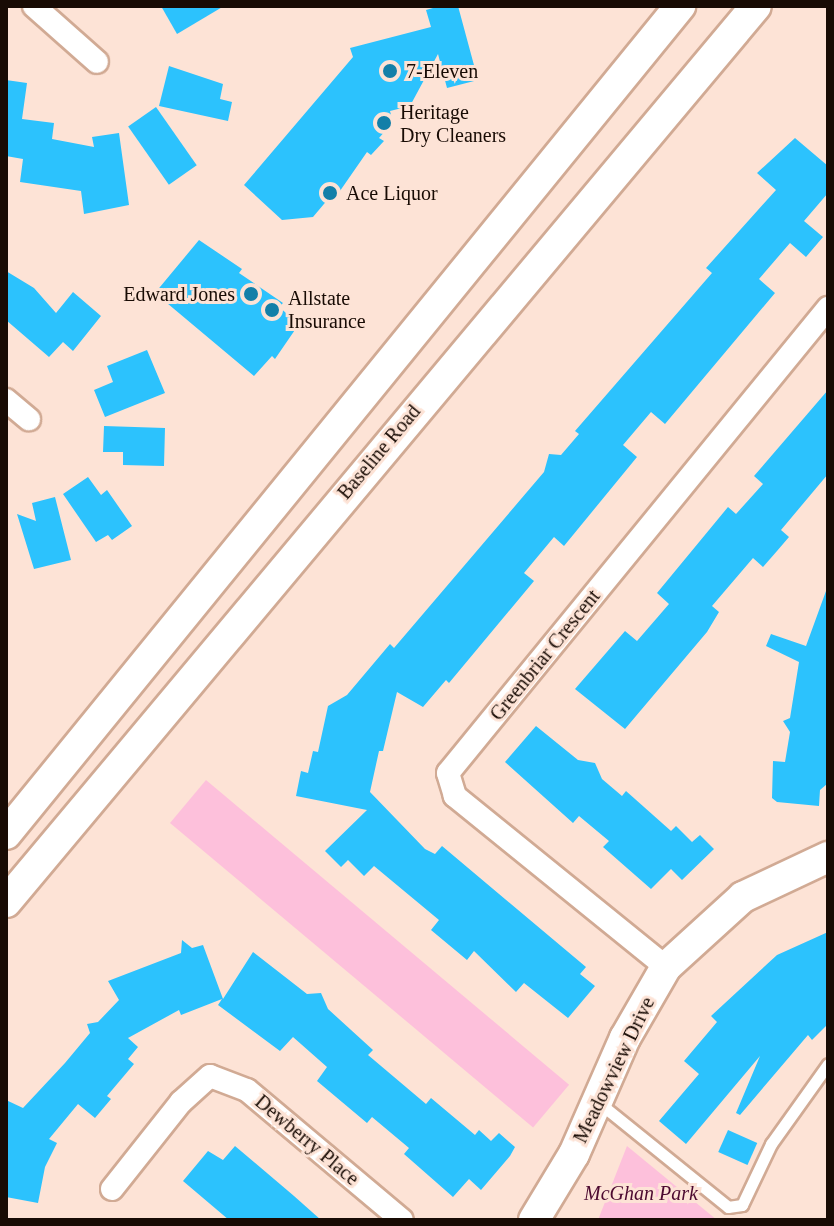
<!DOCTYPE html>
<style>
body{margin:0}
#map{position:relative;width:834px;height:1226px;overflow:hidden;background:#fde3d6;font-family:"Times New Roman",serif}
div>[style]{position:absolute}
.green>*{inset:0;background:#fdc0db;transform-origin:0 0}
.building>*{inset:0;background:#2cc2fd;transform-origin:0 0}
.roads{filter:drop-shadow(2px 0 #d1aa94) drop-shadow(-2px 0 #d1aa94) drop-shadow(0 2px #d1aa94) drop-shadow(0 -2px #d1aa94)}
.lane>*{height:11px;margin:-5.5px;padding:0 5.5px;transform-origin:5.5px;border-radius:5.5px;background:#fff}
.street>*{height:22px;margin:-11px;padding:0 11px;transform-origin:11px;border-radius:11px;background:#fff}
.secondary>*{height:30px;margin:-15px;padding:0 15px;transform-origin:15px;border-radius:15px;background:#fff}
.dots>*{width:22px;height:22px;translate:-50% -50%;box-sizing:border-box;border:4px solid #fde3d6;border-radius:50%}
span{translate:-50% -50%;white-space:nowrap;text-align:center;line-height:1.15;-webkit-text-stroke:6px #fde3d6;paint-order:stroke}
.poi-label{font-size:20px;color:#180b04}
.left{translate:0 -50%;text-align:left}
.right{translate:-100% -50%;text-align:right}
.street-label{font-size:20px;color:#180b04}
.park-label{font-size:20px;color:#4c0930;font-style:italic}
.frame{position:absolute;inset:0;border:8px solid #180b04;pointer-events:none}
</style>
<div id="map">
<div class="green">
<i style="left:206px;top:780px;width:474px;height:56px;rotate:40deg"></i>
<i style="clip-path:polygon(627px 1146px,717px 1220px,598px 1220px)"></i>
</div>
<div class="building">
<i style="clip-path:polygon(161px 6px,224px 6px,177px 34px)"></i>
<i style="clip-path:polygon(440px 6px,458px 6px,478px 80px,447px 88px,438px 54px,410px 106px,390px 111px,393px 122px,379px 138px,384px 141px,371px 155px,367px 152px,333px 201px,329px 198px,313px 217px,282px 220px,244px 185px,353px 57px,350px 48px,431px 27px,426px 10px)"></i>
<i style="clip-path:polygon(169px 66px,223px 84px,220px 99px,232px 102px,228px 121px,159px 106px)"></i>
<i style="clip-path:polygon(6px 80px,27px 83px,22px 119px,54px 123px,52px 139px,94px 147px,92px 137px,119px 133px,129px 205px,84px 214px,81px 191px,20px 182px,23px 159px,6px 156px)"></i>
<i style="left:156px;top:107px;width:71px;height:34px;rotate:55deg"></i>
<i style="clip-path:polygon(795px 138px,828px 166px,828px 193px,804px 221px,823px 237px,806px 257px,790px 243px,759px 279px,775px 293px,665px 424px,651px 412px,623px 445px,637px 457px,564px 546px,554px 537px,524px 573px,534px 581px,449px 683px,446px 680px,423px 707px,397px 692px,383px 751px,379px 751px,370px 792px,425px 849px,435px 854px,442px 846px,586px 967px,580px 974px,595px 986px,568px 1018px,524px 983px,516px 992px,474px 951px,467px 960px,431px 930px,439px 920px,374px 866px,364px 876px,348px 860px,341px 867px,325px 851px,367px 810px,296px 796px,301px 771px,308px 773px,313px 751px,318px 752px,328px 706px,347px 695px,390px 644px,394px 648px,544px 472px,549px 454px,561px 455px,579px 434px,575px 431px,712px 273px,706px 268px,776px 190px,757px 173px)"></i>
<i style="clip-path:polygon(199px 240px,242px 269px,239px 273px,283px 303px,279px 307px,299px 324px,275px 359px,272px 356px,254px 376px,155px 293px)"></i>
<i style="clip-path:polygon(6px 271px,34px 288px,56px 313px,73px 292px,101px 316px,73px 351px,63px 342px,49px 357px,6px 320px)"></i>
<i style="clip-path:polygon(147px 350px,165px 393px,105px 417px,94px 390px,113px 382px,107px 366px)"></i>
<i style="clip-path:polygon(828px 390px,828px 474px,781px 530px,789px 537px,777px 551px,763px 567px,753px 558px,712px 606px,719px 612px,707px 632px,625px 729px,575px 689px,625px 631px,637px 641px,669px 604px,657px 593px,728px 507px,736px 514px,763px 484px,754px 476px)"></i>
<i style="clip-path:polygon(104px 426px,165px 428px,164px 466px,123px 465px,123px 452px,103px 452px)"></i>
<i style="clip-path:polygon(88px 477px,101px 495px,107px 490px,132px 526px,112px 540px,108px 535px,96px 542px,63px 494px)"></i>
<i style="clip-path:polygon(55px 497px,71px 560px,34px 569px,17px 514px,36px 521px,32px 503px)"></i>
<i style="clip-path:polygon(826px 591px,827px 784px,820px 790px,819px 806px,777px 802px,772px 798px,773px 761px,785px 762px,790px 732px,783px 721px,790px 718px,799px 662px,766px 646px,771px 634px,806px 646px)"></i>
<i style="clip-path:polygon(536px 726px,578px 760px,595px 763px,602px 779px,622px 796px,626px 791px,671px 831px,676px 826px,692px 842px,700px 835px,714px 849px,682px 880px,671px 869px,651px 889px,603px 847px,609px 841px,579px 816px,573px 823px,505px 762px)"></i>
<i style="clip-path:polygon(828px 932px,828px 1024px,812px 1040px,808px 1035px,740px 1115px,736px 1113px,760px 1056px,686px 1144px,659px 1121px,699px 1074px,684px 1061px,717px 1022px,711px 1016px,777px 955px)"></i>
<i style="clip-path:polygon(182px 940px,192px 948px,203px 945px,223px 999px,253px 952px,307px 994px,321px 993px,328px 1009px,373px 1050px,368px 1055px,426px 1104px,431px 1098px,475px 1135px,479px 1130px,491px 1141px,499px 1133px,515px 1147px,510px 1156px,481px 1190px,469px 1179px,453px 1197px,404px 1154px,409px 1148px,372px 1117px,367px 1123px,317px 1081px,327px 1067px,293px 1037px,280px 1051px,218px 1005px,222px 999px,181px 1015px,179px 1010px,128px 1038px,138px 1047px,128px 1059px,134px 1064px,107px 1096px,111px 1099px,95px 1118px,78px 1104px,49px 1139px,57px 1143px,45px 1167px,38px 1203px,6px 1197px,6px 1100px,23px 1108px,65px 1063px,90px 1033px,87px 1024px,98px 1022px,119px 1000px,108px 981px,181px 953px)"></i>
<i style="left:728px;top:1130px;width:32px;height:24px;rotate:24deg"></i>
<i style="clip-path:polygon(235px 1146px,294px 1196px,321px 1220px,229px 1220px,183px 1181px,208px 1151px,223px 1160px)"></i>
</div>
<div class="roads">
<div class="lane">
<i style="left:598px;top:1102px;width:167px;rotate:38.9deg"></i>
<i style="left:728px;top:1207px;width:14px;rotate:-8deg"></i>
<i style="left:742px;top:1205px;width:68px;rotate:-64.6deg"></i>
<i style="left:771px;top:1144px;width:98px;rotate:-54.5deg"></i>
</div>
<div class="street">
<i style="left:34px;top:6px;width:84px;rotate:41.6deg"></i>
<i style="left:6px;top:400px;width:30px;rotate:40deg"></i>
<i style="left:666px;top:967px;width:272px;rotate:-141deg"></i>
<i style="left:455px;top:796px;width:24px;rotate:-107deg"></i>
<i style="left:448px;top:773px;width:601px;rotate:-50.74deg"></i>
<i style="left:112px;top:1189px;width:111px;rotate:-51.6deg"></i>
<i style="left:181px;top:1102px;width:39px;rotate:-42deg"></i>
<i style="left:210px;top:1076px;width:40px;rotate:21deg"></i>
<i style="left:247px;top:1090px;width:202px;rotate:40deg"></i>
</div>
<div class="secondary">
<i style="left:6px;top:834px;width:1068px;rotate:-50.85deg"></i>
<i style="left:6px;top:902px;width:1168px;rotate:-50.07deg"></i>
<i style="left:534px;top:1220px;width:77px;rotate:-58.8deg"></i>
<i style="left:574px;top:1154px;width:127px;rotate:-66.3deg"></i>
<i style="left:625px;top:1038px;width:82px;rotate:-60deg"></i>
<i style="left:666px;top:967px;width:104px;rotate:-42.3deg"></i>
<i style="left:743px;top:897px;width:94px;rotate:-25.2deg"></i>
</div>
</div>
<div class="dots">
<i style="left:390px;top:71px;background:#137fa8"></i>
<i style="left:384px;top:123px;background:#137fa8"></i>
<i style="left:330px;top:193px;background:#137fa8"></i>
<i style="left:251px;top:294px;background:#137fa8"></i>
<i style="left:272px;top:310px;background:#137fa8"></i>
</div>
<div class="poi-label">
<span class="left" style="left:406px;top:71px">7-Eleven</span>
<span class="left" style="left:400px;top:124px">Heritage<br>Dry Cleaners</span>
<span class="left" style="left:346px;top:193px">Ace Liquor</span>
<span class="right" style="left:235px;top:294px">Edward Jones</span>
<span class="left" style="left:288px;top:310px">Allstate<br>Insurance</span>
</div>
<div class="street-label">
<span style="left:379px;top:452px;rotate:-50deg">Baseline Road</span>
<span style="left:545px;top:655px;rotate:-51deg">Greenbriar Crescent</span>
<span style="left:614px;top:1070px;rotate:-64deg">Meadowview Drive</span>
<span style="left:307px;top:1140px;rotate:40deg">Dewberry Place</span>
</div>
<div class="park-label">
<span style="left:641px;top:1193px">McGhan Park</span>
</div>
<div class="frame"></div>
</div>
